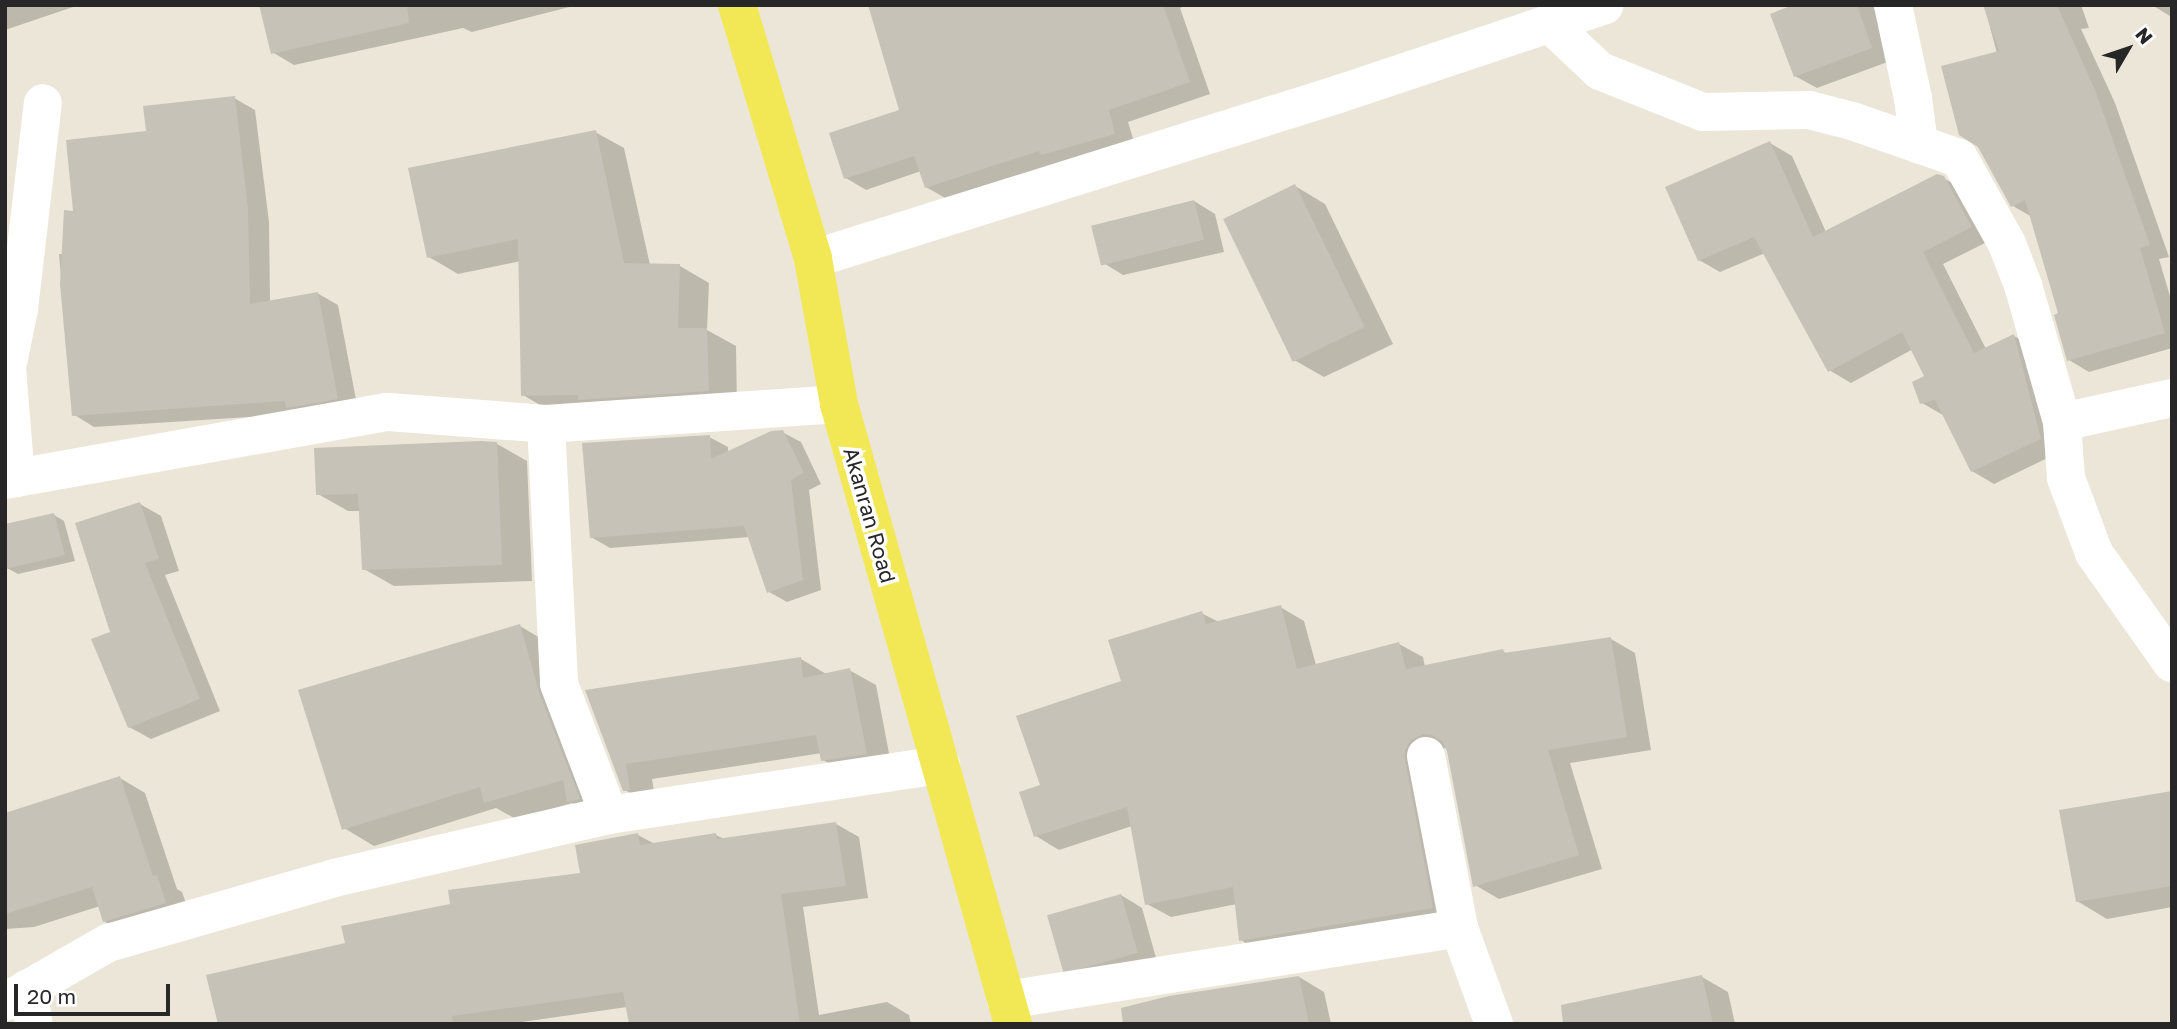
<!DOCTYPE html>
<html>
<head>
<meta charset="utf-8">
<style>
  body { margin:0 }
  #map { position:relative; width:2177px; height:1029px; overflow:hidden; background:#ebe6d8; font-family:"Golos Text",sans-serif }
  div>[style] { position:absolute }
  .shadow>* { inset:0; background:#0003 }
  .building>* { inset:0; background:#c6c2b8; transform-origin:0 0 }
  .minor>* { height:38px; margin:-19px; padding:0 19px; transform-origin:19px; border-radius:19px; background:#fff }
  .major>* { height:38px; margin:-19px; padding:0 19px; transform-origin:19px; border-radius:19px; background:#f2e855 }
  span { translate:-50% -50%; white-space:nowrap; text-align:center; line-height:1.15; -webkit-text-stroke:7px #fff; paint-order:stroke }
  .street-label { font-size:21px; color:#272727 }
  .frame { position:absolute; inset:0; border:7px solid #272727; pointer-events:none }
  .north { position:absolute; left:2093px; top:14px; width:70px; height:70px; -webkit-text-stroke:5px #fff; paint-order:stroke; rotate:51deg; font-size:19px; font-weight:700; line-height:28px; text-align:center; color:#272727 }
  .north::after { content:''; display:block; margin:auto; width:24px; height:32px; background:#272727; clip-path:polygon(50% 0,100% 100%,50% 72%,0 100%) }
  .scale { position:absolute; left:14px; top:984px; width:156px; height:32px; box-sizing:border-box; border:4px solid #272727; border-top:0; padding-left:9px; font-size:21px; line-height:24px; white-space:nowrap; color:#272727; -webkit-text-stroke:5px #fff; paint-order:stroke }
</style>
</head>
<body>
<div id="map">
  <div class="shadow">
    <i style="clip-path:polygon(5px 5px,79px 5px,5px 30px)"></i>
    <i style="clip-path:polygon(261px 5px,577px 5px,472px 32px,463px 28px,294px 65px,272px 52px)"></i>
    <i style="clip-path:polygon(870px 5px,1186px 5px,1180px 8px,1210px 94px,1128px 122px,1135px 145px,947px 199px,926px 187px,921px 171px,866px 190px,846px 178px,901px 112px)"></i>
    <i style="clip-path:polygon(1798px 5px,1873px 5px,1893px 60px,1817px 88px,1795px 76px)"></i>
    <i style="clip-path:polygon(1984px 5px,2081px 5px,2089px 28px,2081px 29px,2115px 103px,2169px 257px,2159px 259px,2172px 303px,2172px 348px,2089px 372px,2069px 360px,2060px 314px,2032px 217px,2013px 206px,1997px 53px)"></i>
    <i style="clip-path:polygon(2172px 5px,2170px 16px,2152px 5px)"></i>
    <i style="clip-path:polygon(234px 98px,255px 110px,269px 222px,270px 302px,317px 293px,338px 305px,358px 410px,94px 427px,73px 414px,59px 254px,63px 254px,75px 213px,148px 132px)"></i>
    <i style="clip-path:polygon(595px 132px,624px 148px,650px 265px,680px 266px,709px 283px,707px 330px,736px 346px,737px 407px,552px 412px,523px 395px,521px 261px,458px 274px,429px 257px)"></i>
    <i style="clip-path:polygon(1770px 143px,1792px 156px,1826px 232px,1943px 178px,1965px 190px,1993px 239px,1943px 264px,1986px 349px,2014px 336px,2035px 348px,2062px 451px,1994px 484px,1972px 471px,1943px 415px,1922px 403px,1926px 377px,1913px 349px,1851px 383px,1829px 370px,1765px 253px,1720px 272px,1699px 260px)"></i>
    <i style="clip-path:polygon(1295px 186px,1325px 204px,1393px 344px,1324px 377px,1294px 360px)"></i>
    <i style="clip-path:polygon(1194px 201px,1215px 214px,1224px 252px,1123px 275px,1102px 262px)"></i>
    <i style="clip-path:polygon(782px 432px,801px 442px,821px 484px,809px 490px,821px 590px,787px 602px,769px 592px,750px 537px,610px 548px,591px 537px,709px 437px,728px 447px,728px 453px)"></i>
    <i style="clip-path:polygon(497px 444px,527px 461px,532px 581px,394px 586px,364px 569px,361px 511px,348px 511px,318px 494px)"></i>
    <i style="clip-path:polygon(140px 504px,161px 516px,179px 571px,165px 575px,220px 711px,151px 739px,129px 727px,112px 633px)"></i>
    <i style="clip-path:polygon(54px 515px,64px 521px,75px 561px,18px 574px,7px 568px)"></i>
    <i style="clip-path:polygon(1280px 607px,1304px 621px,1316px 665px,1399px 644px,1423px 657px,1425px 667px,1503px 651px,1508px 655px,1611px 639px,1635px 653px,1651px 750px,1570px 763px,1602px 869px,1499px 899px,1475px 885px,1447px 747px,1436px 752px,1456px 921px,1264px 954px,1241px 940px,1237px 904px,1171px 917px,1147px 904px,1132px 826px,1059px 850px,1036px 836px,1042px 786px,1123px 682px,1201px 613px,1219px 622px)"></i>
    <i style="clip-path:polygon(520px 626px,550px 644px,598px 818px,572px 803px,516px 819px,496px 808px,374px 846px,344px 828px)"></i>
    <i style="clip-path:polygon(801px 659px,828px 675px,849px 670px,876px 685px,892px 769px,849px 775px,823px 760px,822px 753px,652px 779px,656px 804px,651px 805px,625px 790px,587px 692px)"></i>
    <i style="clip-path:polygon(120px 778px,145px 793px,177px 889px,182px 892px,191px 918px,129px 935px,104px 921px,100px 906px,34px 927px,5px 929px,5px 814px)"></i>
    <i style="clip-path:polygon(2172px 793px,2172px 907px,2107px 919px,2077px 901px)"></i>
    <i style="clip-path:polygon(836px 824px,859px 837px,868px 898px,803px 907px,819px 1015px,887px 1002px,909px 1015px,911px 1024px,630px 1024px,627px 1007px,508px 1024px,357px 1024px,347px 944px,452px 905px,582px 874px,638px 835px,655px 844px,716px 835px,724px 839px)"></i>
    <i style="clip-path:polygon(1121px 895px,1142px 908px,1158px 965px,1086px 980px,1065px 968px)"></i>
    <i style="clip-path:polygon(1299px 977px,1324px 992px,1331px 1024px,1135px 1024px)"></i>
    <i style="clip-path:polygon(1702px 977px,1728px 992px,1735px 1024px,1620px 1024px)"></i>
  </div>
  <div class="building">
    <i style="clip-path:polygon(259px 5px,407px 5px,409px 23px,271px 54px)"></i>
    <i style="clip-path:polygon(868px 5px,1163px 5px,1190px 82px,1109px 110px,1115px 134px,1041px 155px,1039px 151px,925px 188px,914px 156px,844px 179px,829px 133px,899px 110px)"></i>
    <i style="clip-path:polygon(1793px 5px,1857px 5px,1872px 48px,1794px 77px,1770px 14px)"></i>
    <i style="clip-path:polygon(1983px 5px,2057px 5px,2095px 90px,2150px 245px,2140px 248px,2165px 333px,2067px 361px,2054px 315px,2058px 313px,2025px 200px,2011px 207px,1978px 147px,1959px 135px,1941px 66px,1999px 51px)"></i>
    <i style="clip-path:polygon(235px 96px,248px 209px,250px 304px,318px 292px,338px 399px,286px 408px,285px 401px,72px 416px,60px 284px,64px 210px,73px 211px,66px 140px,146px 131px,143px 106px)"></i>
    <i style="clip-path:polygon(596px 130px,624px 263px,680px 264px,678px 328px,707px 328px,709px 391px,578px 400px,578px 395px,521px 396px,518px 239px,427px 258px,408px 168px)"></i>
    <i style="clip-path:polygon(1770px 141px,1813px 237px,1937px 174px,1944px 176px,1972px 227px,1923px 252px,1974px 353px,2014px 334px,2041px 439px,1971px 472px,1935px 400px,1920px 404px,1912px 382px,1924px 376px,1902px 332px,1828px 372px,1754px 237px,1698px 261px,1665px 187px)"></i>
    <i style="left:1295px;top:184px;width:159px;height:80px;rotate:64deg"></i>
    <i style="left:1194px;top:200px;width:41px;height:106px;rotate:76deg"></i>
    <i style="clip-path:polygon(783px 430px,804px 473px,791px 480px,803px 580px,767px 593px,744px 526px,590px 538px,582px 443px,710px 435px,711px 459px,771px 431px)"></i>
    <i style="clip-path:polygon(480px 441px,497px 442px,502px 565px,362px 570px,358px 494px,316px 495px,314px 448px)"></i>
    <i style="clip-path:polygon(140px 502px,159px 559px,145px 563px,200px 699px,128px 728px,91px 639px,110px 632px,75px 523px)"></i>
    <i style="clip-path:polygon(54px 513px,65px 555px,5px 569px,5px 524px)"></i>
    <i style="clip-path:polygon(1281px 605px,1297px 669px,1399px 642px,1406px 669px,1503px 649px,1504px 653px,1611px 637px,1627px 737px,1548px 750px,1579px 855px,1473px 887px,1447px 751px,1442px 741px,1432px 735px,1423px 734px,1411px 740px,1405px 750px,1405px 760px,1433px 908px,1239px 941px,1233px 887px,1145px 905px,1127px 807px,1034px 837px,1019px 792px,1040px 785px,1016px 716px,1121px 681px,1108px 640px,1202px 611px,1206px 624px)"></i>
    <i style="clip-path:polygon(520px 624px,539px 692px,580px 799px,567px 802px,563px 780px,484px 803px,480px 787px,342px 830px,298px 690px)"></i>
    <i style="clip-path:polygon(801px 657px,803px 678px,850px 668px,867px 754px,821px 761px,816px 735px,626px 764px,630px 790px,623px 791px,585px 690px)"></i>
    <i style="clip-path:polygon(120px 776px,153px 876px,157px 875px,166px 903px,103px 922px,92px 887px,5px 914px,5px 813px)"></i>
    <i style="clip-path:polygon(2172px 791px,2172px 886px,2076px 902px,2059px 810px)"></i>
    <i style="clip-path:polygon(836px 822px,846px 886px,781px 894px,800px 1024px,629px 1024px,623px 992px,452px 1016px,453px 1024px,218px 1024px,206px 975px,345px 943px,341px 926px,450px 904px,448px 890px,580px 873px,575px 845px,638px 833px,640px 845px,716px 833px,717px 839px)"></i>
    <i style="left:1121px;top:894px;width:61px;height:77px;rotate:74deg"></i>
    <i style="clip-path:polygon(1702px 975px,1713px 1024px,1563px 1024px,1561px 1005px)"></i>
    <i style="clip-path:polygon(1299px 976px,1309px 1024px,1123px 1024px,1121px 1008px,1169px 996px)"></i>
  </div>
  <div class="minor">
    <i style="left:1893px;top:5px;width:95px;rotate:77.9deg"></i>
    <i style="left:1913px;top:98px;width:47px;rotate:82.7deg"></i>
    <i style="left:1549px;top:23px;width:70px;rotate:43.3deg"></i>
    <i style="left:1600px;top:71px;width:111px;rotate:21.7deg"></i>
    <i style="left:1703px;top:112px;width:106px;rotate:-1.1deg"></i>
    <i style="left:1809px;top:110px;width:44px;rotate:14.3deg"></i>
    <i style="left:1852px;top:121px;width:113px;rotate:19.1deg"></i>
    <i style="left:1959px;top:158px;width:98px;rotate:60.8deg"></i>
    <i style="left:2007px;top:244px;width:44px;rotate:68.7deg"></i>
    <i style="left:2023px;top:285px;width:142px;rotate:74.1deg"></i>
    <i style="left:2062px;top:422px;width:56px;rotate:85.9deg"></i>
    <i style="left:2066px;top:478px;width:80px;rotate:69.5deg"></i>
    <i style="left:2094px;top:553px;width:135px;rotate:54.7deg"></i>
    <i style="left:813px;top:259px;width:551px;rotate:-17.42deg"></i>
    <i style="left:1339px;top:94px;width:280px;rotate:-18.5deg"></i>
    <i style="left:2062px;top:422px;width:113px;rotate:-12.3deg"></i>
    <i style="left:546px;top:424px;width:260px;rotate:87.1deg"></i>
    <i style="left:559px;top:684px;width:140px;rotate:69.1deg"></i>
    <i style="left:16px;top:478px;width:110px;rotate:-94.7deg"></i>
    <i style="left:7px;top:368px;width:60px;rotate:-78.5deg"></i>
    <i style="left:19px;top:309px;width:207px;rotate:-83.4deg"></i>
    <i style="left:5px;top:480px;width:389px;rotate:-10.1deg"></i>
    <i style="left:388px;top:412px;width:158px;rotate:4.3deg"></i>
    <i style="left:546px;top:424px;width:294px;rotate:-3.9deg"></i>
    <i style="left:1426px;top:756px;width:175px;rotate:79.1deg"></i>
    <i style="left:1459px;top:928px;width:102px;rotate:70deg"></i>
    <i style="left:28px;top:988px;width:36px;rotate:81deg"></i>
    <i style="left:1006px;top:1000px;width:459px;rotate:-9deg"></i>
    <i style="left:5px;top:1002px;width:119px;rotate:-29.8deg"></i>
    <i style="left:108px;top:943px;width:235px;rotate:-16deg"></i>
    <i style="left:334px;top:878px;width:282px;rotate:-12.9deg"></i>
    <i style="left:609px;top:815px;width:336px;rotate:-8.6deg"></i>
  </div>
  <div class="major">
    <i style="left:737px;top:5px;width:265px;rotate:73.3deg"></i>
    <i style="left:813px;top:259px;width:147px;rotate:79.8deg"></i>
    <i style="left:839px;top:404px;width:644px;rotate:74.32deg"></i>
  </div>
  <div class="street-label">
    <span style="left:870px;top:515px;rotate:74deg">Akanran Road</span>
  </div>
  <div class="frame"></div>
  <div class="north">N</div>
  <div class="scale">20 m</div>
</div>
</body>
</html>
